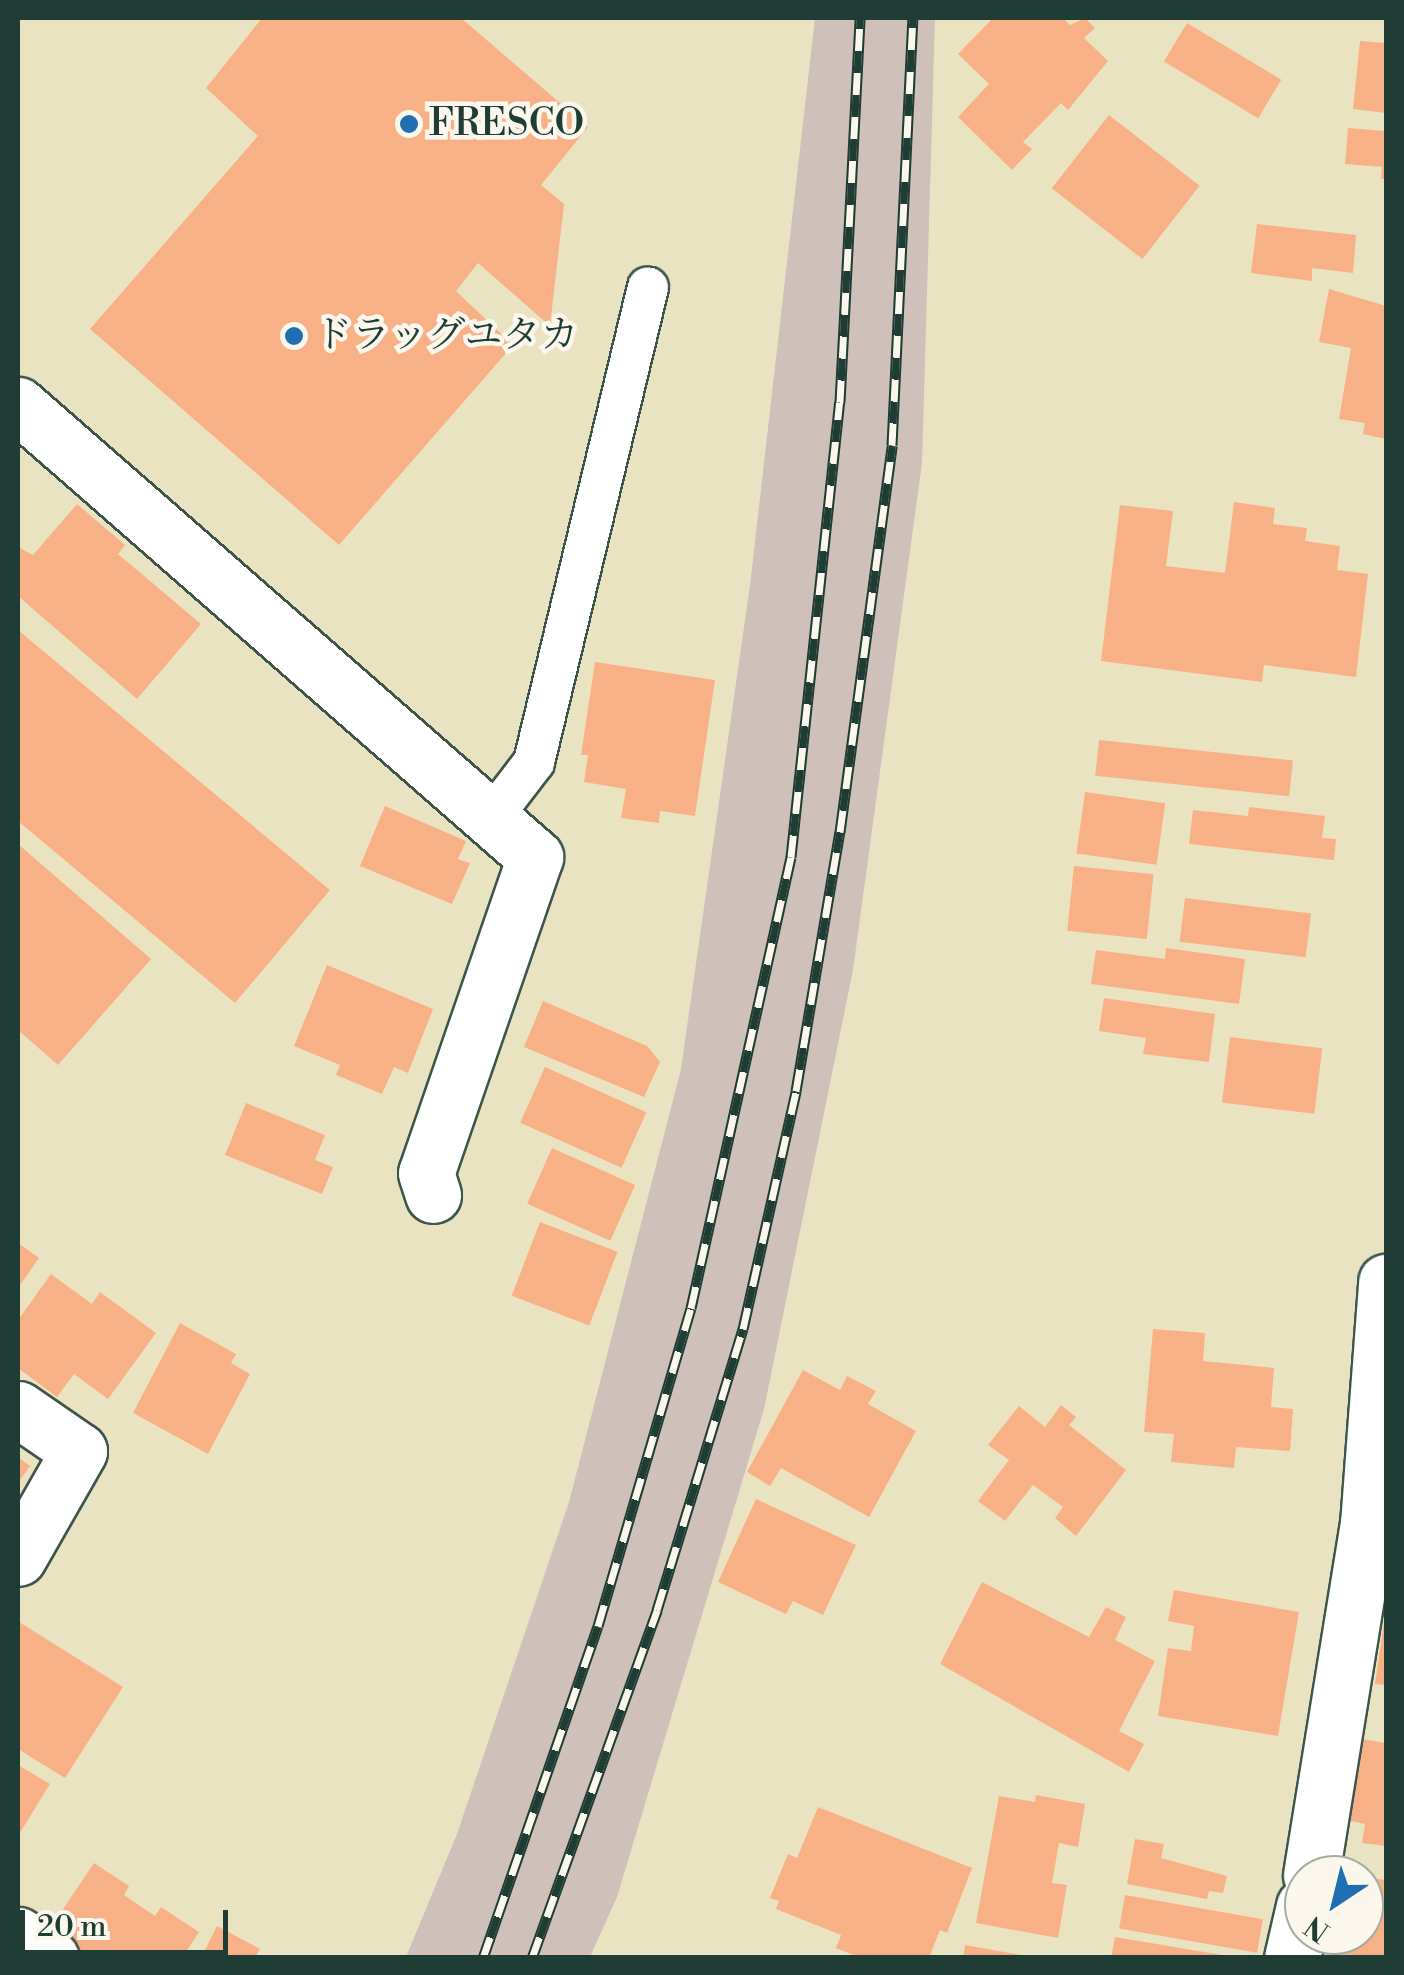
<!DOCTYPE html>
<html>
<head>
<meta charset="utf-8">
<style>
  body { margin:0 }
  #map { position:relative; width:1404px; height:1975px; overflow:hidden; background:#eae3c2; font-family:"Libre Bodoni","Noto Serif JP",serif }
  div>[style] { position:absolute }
  .industrial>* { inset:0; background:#cfc0ba }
  .building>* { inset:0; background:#f8b187; transform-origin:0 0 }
  .roads { filter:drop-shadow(2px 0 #3d5649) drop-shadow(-2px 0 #3d5649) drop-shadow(0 2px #3d5649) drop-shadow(0 -2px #3d5649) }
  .lane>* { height:40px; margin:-20px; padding:0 20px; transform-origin:20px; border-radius:20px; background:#fff }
  .street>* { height:55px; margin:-27.5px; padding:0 27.5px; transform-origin:27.5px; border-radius:27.5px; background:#fff }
  .rail>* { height:11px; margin-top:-5.5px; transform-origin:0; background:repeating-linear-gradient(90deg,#fbf7ec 0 22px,#1f3d34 0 44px); box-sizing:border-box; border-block:2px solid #1f3d34 }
  .dots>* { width:28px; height:28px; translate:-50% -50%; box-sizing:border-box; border:5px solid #fbf7ec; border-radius:50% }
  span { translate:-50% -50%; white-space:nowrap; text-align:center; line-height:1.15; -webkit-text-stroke:9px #fbf7ec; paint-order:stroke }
  .poi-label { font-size:38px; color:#1f3d34 }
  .left { translate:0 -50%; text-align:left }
  .frame { position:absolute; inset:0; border:20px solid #1f3d34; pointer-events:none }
  .north { position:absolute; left:1284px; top:1855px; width:100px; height:100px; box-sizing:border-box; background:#fbf7ec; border:2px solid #a3ada2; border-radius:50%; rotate:215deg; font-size:28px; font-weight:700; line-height:40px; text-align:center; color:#1f3d34 }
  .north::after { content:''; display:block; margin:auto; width:35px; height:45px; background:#1f6fb2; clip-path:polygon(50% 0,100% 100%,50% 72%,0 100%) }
  .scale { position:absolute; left:20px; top:1910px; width:208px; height:45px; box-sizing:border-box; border:5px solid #1f3d34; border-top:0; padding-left:12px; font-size:30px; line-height:35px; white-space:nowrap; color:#1f3d34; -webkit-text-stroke:8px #fbf7ec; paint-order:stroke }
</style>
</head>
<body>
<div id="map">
  <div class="industrial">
    <i style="clip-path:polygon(815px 18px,935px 18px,922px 463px,853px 970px,764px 1409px,617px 1897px,590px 1957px,406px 1957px,457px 1834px,569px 1502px,681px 1069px,750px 585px)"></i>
  </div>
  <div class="building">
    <i style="clip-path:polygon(262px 18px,461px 18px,588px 127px,541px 185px,564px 204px,550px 326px,478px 263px,456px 291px,513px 345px,339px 545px,90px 329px,258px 136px,206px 88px)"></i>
    <i style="clip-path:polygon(993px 18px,1063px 18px,1070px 25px,1085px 18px,1095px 28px,1084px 38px,1108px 61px,1068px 110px,1061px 103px,1023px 142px,1032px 149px,1012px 170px,958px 117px,989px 84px,958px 54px)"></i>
    <i style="left:1187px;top:23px;width:110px;height:45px;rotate:31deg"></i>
    <i style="clip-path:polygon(1360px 41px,1386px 43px,1386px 113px,1353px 109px)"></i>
    <i style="left:1109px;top:115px;width:115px;height:93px;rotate:38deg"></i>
    <i style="clip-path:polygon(1348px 128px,1386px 131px,1386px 179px,1381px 179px,1382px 167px,1345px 164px)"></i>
    <i style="clip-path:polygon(1257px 224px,1356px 235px,1353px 273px,1312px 268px,1312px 281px,1251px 273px)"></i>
    <i style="clip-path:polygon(1329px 289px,1386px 306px,1386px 439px,1363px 434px,1365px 423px,1339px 419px,1351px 348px,1319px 342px)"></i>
    <i style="clip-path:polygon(1234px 502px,1275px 508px,1273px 524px,1307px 528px,1305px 541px,1340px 546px,1337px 570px,1368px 574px,1356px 677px,1264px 665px,1262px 682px,1101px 661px,1120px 505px,1173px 511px,1166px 566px,1225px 573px)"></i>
    <i style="clip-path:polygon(77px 504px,125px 545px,118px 554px,201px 624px,137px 699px,18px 596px,18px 547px,33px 555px)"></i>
    <i style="clip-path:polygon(18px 630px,330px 890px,235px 1003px,18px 821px)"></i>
    <i style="clip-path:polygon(595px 662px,715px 680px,695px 816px,660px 811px,659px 823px,621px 818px,626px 789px,584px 782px,588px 755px,581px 755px)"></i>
    <i style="left:1099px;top:740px;width:195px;height:36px;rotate:6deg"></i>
    <i style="left:1085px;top:792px;width:81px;height:62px;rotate:8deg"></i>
    <i style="clip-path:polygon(385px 806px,466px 841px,458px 859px,470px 863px,452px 904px,360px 866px)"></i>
    <i style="clip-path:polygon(1249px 807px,1325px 816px,1322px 838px,1336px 839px,1334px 860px,1189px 844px,1193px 810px,1248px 816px)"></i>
    <i style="clip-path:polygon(18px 844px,151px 959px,58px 1065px,18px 1030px)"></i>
    <i style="left:1074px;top:866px;width:80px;height:65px;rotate:6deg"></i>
    <i style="left:1185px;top:898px;width:127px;height:44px;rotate:7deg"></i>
    <i style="clip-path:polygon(1166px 948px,1245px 959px,1239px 1004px,1091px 984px,1096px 950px,1165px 959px)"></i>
    <i style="clip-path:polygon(327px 965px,433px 1009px,408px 1073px,394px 1067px,382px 1094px,336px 1075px,340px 1065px,294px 1046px)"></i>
    <i style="clip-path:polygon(1104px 998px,1215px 1014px,1209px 1062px,1143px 1054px,1146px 1038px,1099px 1031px)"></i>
    <i style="clip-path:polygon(543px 1001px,647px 1046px,660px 1062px,644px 1097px,524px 1047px)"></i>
    <i style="left:1230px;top:1037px;width:93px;height:66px;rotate:7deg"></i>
    <i style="left:545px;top:1067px;width:111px;height:61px;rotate:24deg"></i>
    <i style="clip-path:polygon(246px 1103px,325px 1135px,315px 1160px,333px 1167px,322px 1194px,225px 1155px)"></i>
    <i style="left:552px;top:1148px;width:91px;height:61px;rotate:24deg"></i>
    <i style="left:540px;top:1222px;width:83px;height:79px;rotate:21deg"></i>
    <i style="clip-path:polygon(18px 1243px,39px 1258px,18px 1288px)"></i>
    <i style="clip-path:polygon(51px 1274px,92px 1304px,100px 1292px,156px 1333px,108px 1399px,74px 1374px,57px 1397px,18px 1368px,18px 1320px)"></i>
    <i style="clip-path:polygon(180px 1323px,236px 1354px,231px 1363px,250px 1374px,208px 1454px,133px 1413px)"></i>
    <i style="clip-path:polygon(1153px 1329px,1205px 1333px,1203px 1361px,1274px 1368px,1271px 1407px,1293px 1409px,1290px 1451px,1236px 1447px,1234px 1468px,1171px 1462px,1174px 1434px,1144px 1432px)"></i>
    <i style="clip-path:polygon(803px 1370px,840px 1390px,847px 1376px,876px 1391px,868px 1404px,916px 1431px,869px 1517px,781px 1468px,770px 1486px,747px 1472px)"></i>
    <i style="clip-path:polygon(1061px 1405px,1076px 1417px,1069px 1425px,1126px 1470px,1076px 1536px,1055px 1518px,1063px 1507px,1033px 1485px,1005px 1521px,978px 1501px,1009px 1460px,988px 1445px,1019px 1406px,1045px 1427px)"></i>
    <i style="clip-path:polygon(18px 1457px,30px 1466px,18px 1483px)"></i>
    <i style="clip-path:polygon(756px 1499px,856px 1545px,823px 1615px,793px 1601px,786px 1614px,718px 1582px)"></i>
    <i style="clip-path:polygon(982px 1582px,1089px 1637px,1106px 1607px,1126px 1617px,1115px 1640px,1155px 1661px,1119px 1731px,1144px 1744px,1129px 1772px,940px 1664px)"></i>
    <i style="clip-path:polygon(1174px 1590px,1299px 1612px,1278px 1736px,1158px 1716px,1168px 1648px,1191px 1651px,1194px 1626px,1168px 1621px)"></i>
    <i style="clip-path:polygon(19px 1622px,123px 1687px,65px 1778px,18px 1749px)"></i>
    <i style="clip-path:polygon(1384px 1622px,1386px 1622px,1386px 1685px,1375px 1684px)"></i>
    <i style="clip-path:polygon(1361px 1739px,1386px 1743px,1386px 1846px,1362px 1843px,1365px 1824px,1350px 1821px)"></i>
    <i style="clip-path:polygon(18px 1765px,50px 1784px,18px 1836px)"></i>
    <i style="clip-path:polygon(1036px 1795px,1085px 1804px,1078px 1847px,1059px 1843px,1052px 1883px,1067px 1885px,1058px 1938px,976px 1923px,999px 1796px,1035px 1802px)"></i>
    <i style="clip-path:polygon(818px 1807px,972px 1868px,947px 1933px,940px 1930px,929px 1958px,861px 1958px,836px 1948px,841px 1935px,776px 1909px,779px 1901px,770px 1898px,788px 1854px,797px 1858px)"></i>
    <i style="clip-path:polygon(1135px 1839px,1164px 1844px,1161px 1858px,1227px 1876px,1223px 1893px,1209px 1891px,1207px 1899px,1127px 1884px)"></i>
    <i style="clip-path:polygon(94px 1863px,129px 1886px,124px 1895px,155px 1916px,161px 1907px,199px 1932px,182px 1958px,90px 1958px,49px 1930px)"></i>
    <i style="clip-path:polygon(1364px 1877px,1386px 1880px,1386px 1958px,1335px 1958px,1337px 1935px,1364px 1935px)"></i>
    <i style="left:1125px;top:1895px;width:140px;height:34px;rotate:10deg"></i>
    <i style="clip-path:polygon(217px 1926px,260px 1949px,255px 1958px,201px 1958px)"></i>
    <i style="clip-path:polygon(1115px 1937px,1222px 1955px,1221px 1958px,1111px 1958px)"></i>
    <i style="clip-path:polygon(965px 1945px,1027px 1956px,1027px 1958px,963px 1958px)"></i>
  </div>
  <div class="roads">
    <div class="lane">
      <i style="left:492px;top:817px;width:69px;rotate:-52.6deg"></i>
      <i style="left:534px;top:762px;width:488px;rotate:-76.5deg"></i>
    </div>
    <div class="street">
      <i style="left:18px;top:405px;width:687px;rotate:41.16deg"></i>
      <i style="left:535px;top:857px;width:334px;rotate:109deg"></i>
      <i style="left:426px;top:1173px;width:23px;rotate:72deg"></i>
      <i style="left:18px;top:1409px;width:74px;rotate:34.5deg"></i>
      <i style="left:79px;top:1451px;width:123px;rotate:119.7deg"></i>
      <i style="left:1311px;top:1875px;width:356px;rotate:-80.8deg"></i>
      <i style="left:1368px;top:1524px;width:243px;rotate:-85.7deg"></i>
      <i style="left:18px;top:1935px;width:40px;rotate:34.9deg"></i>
      <i style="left:1292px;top:1958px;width:53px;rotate:-77deg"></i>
    </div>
  </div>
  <div class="rail">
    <i style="left:483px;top:1958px;width:351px;rotate:-70.9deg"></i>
    <i style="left:598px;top:1626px;width:331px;rotate:-73.7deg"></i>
    <i style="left:691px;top:1308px;width:462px;rotate:-77.5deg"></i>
    <i style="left:791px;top:857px;width:458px;rotate:-83.9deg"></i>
    <i style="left:840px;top:402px;width:385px;rotate:-87deg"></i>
    <i style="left:532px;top:1958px;width:370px;rotate:-70.2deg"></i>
    <i style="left:657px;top:1610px;width:294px;rotate:-73deg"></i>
    <i style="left:743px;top:1329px;width:244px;rotate:-77.4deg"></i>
    <i style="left:796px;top:1091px;width:263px;rotate:-80.4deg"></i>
    <i style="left:840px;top:832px;width:390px;rotate:-82.3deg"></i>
    <i style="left:892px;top:445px;width:428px;rotate:-87.2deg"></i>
  </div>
  <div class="dots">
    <i style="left:409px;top:124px;background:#1f6fb2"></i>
    <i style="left:294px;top:336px;background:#1f6fb2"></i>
  </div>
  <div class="poi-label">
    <span class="left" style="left:429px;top:124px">FRESCO</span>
    <span class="left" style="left:314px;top:336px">ドラッグユタカ</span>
  </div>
  <div class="frame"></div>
  <div class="north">N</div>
  <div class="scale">20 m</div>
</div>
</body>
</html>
